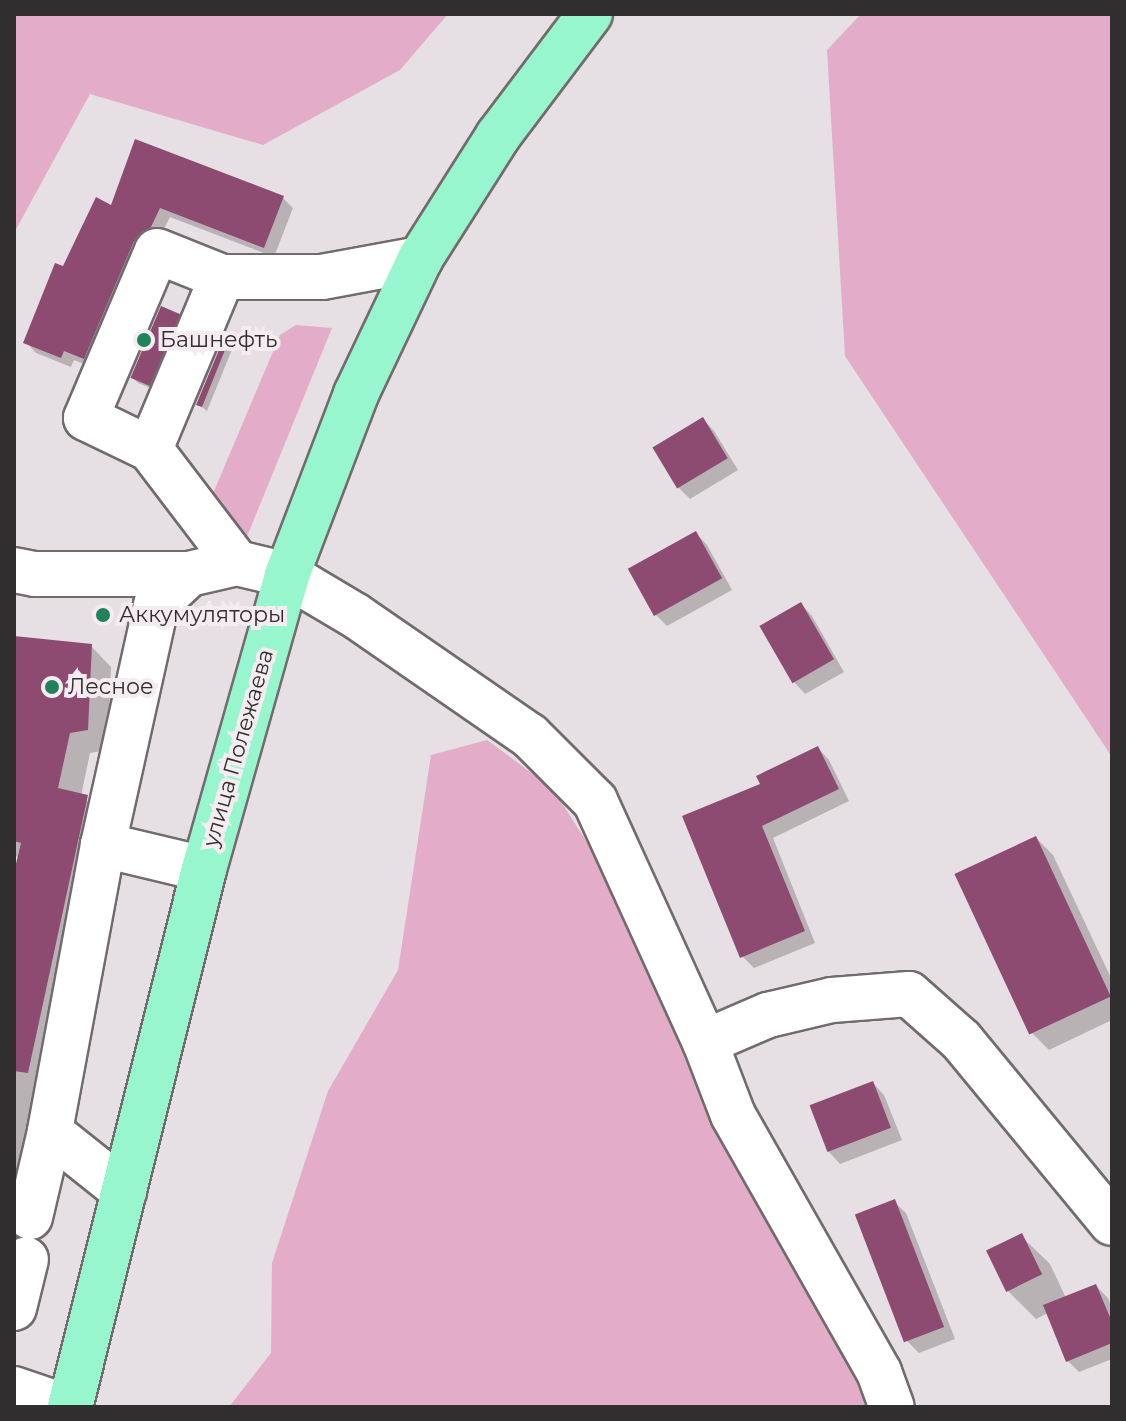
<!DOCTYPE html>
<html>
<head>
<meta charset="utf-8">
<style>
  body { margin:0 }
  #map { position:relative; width:1126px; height:1421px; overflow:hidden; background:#e6dfe3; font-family:Montserrat,sans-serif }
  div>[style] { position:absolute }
  .green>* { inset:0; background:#e3adca }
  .shadow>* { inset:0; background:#0003 }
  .building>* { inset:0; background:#8d4b71; transform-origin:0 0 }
  .roads { filter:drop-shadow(2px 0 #726b6e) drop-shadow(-2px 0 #726b6e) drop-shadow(0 2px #726b6e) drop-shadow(0 -2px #726b6e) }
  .minor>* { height:44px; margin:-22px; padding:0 22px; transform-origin:22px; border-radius:22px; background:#fff }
  .major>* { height:44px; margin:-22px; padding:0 22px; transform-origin:22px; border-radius:22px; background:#98f6ce }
  .dots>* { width:22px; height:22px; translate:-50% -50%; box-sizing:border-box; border:4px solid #f4ecf0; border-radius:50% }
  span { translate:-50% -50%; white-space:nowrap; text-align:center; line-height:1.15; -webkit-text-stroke:8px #f4ecf0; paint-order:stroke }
  .poi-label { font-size:22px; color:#312e2f }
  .left { translate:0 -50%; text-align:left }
  .street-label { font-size:22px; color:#312e2f }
  .frame { position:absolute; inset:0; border:16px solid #312e2f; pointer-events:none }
</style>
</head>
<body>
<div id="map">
  <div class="green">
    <i style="clip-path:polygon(14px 14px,448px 14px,400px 70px,263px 145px,90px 94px,14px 233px)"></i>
    <i style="clip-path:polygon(861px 14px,1112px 14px,1112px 757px,845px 356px,827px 50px)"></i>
    <i style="clip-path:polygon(296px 325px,332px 328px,246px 539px,209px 503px,280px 335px)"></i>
    <i style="clip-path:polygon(487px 740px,553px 789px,609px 877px,874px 1407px,229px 1407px,271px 1353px,272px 1263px,328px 1091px,398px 970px,431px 755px)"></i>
  </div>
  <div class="shadow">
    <i style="clip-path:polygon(283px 198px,293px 208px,274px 257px,170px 217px,94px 368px,74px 360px,71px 367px,36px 353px,26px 342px,64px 269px,113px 207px)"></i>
    <i style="clip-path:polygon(178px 315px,184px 321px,155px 390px,138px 383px,133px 378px)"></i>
    <i style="clip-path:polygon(230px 336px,235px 342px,207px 411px,198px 404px)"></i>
    <i style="clip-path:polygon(703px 419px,714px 431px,738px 470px,690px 499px,678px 487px)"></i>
    <i style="clip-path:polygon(696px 533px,707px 545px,732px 590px,667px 626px,656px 615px)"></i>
    <i style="clip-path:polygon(801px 604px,812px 616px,844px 672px,805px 694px,794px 682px,762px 626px)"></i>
    <i style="clip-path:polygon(14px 638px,91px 646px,111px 667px,108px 750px,90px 753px,81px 796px,108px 818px,14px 1238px,14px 882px,20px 857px,14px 856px)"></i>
    <i style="clip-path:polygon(818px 748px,829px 760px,849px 801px,773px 838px,815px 943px,754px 968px,742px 956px,762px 785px)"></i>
    <i style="clip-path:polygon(1036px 838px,1053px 855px,1112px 980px,1112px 1020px,1049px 1050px,1032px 1033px,958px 876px)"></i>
    <i style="clip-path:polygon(873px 1083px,884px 1095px,902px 1140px,840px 1164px,829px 1152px)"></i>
    <i style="clip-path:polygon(894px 1202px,906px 1213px,955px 1339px,919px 1353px,907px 1341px)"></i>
    <i style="clip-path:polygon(1021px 1236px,1050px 1264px,1066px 1298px,1096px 1286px,1108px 1298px,1112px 1309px,1112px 1359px,1079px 1372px,1068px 1361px,1048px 1313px,1036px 1319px,1008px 1291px)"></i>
  </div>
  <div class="building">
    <i style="clip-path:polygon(135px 139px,284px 196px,264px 248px,160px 208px,151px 227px,134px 241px,84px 359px,64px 351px,61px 358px,23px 343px,55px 263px,63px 266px,96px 197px,111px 205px)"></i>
    <i style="left:161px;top:306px;width:21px;height:78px;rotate:23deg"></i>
    <i style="clip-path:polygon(226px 333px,231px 335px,202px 407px,196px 405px)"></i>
    <i style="left:703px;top:417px;width:48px;height:59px;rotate:59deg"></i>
    <i style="left:696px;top:531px;width:54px;height:78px;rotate:61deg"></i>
    <i style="left:801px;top:602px;width:66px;height:48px;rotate:60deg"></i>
    <i style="clip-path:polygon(14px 636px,92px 644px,88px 730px,70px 733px,58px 788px,88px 795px,28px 1073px,14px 1071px,14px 872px,21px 843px,14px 841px)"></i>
    <i style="clip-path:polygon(818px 746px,839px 789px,762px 826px,805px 931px,740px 958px,682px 816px,760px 784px,756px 776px)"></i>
    <i style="left:1036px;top:836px;width:177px;height:90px;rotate:65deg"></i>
    <i style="left:873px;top:1081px;width:50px;height:68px;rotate:69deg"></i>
    <i style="left:895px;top:1199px;width:137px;height:43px;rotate:69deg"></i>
    <i style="left:1022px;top:1233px;width:46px;height:40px;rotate:64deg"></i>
    <i style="clip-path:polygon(1096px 1284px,1112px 1322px,1112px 1343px,1066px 1362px,1043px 1305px)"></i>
  </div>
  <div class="roads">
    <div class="minor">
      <i style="left:150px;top:449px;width:71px;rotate:-154.2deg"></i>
      <i style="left:86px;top:418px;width:181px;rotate:-67deg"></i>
      <i style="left:157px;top:251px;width:70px;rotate:21.8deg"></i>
      <i style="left:237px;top:563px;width:143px;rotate:-127.3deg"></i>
      <i style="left:150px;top:449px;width:186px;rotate:-67.3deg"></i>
      <i style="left:222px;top:277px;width:100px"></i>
      <i style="left:322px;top:277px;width:100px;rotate:-10.4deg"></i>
      <i style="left:14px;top:570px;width:21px;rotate:11deg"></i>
      <i style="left:35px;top:574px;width:154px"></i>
      <i style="left:103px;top:845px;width:292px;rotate:100.5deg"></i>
      <i style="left:50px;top:1132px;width:95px;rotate:38.6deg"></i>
      <i style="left:204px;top:869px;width:104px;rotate:-166.6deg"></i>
      <i style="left:103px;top:845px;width:246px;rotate:-77.5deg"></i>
      <i style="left:156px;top:605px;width:45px;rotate:-43.2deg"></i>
      <i style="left:189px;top:574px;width:49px;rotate:-12.9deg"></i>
      <i style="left:237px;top:563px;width:51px;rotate:13.5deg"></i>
      <i style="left:287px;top:575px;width:80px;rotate:30.7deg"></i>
      <i style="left:356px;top:616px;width:211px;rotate:34.6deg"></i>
      <i style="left:530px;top:736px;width:92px;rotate:45deg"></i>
      <i style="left:595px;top:801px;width:265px;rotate:65.5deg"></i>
      <i style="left:705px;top:1042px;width:78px;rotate:69deg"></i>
      <i style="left:733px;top:1115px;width:296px;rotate:60.4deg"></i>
      <i style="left:879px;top:1372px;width:37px;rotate:70deg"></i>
      <i style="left:705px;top:1042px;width:69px;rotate:-23.2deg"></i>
      <i style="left:768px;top:1015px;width:66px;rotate:-13.2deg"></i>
      <i style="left:832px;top:1000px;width:77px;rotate:-4.5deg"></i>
      <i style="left:909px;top:994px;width:69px;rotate:41.5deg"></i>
      <i style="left:961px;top:1040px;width:237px;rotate:50.5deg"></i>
      <i style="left:30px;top:1217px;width:87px;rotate:-76.8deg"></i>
      <i style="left:14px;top:1308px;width:50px;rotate:-76.2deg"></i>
      <i style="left:14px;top:1389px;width:56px;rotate:18.8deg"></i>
    </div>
    <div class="major">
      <i style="left:70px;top:1407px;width:554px;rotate:-76.01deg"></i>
      <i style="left:204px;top:869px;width:305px;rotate:-74.2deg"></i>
      <i style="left:287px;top:575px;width:194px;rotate:-69.1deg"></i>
      <i style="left:356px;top:394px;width:149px;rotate:-64.6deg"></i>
      <i style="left:420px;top:259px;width:146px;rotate:-57.6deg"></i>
      <i style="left:498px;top:136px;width:153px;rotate:-53deg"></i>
    </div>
  </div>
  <div class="dots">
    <i style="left:144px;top:340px;background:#20825a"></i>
    <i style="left:103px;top:615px;background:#20825a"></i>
    <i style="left:52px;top:687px;background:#20825a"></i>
  </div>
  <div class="poi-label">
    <span class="left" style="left:160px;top:340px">Башнефть</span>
    <span class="left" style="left:119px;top:615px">Аккумуляторы</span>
    <span class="left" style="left:68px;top:687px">Лесное</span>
  </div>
  <div class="street-label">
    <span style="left:238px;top:748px;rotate:-74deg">улица Полежаева</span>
  </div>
  <div class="frame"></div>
</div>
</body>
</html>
